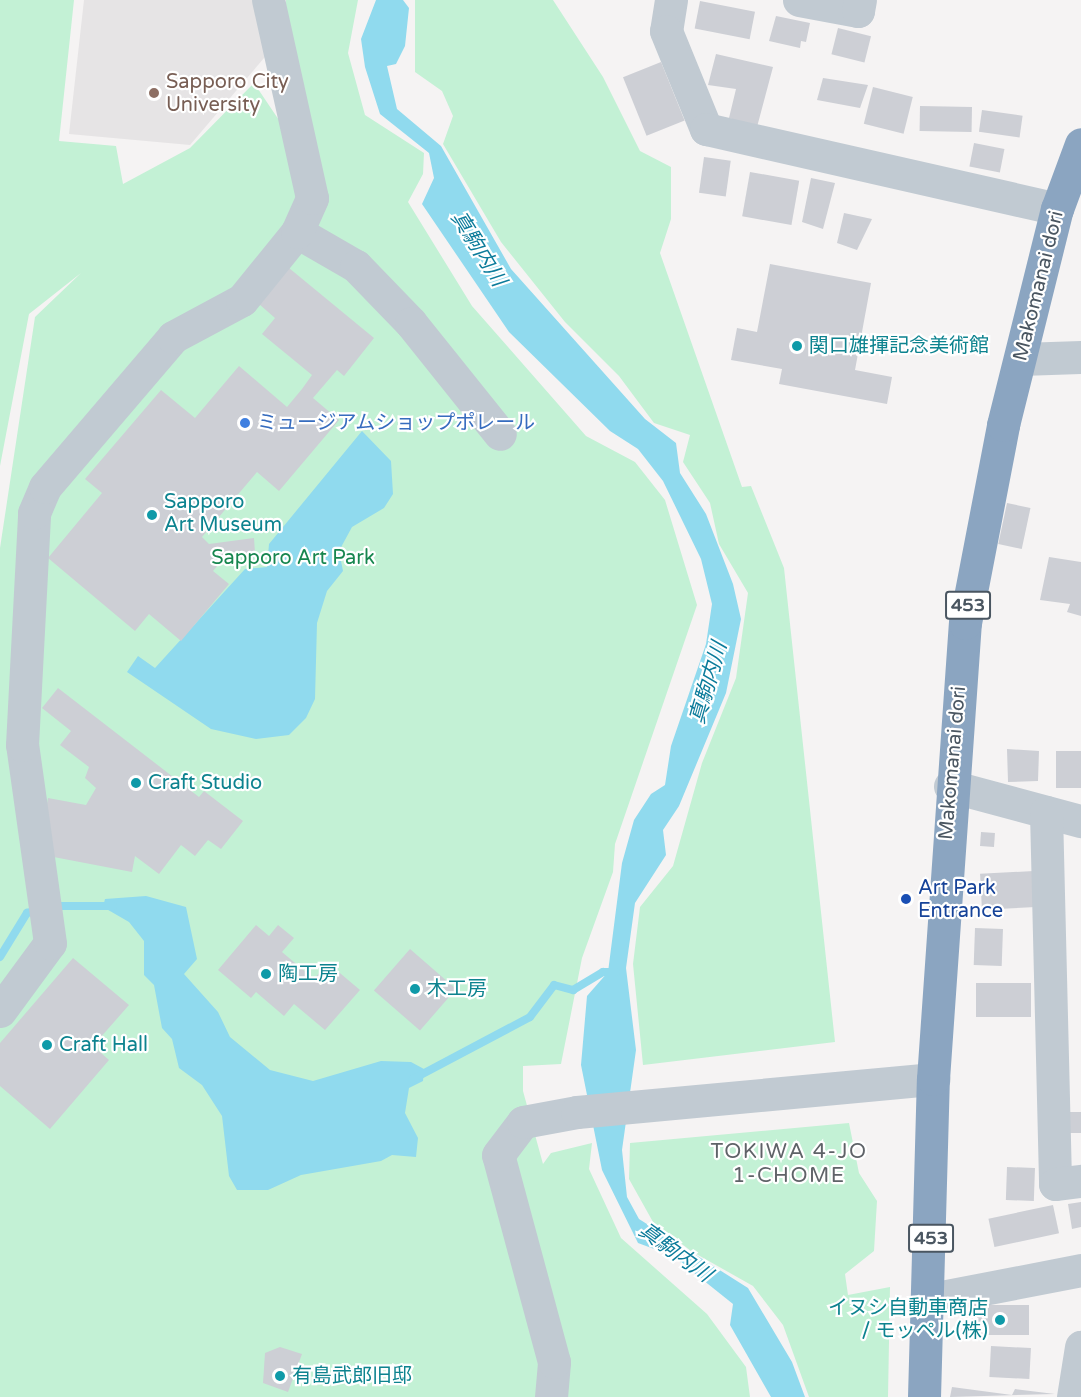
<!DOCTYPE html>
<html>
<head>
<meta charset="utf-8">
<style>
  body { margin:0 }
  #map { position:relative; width:1081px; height:1397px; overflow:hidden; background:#f5f3f3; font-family:"Varela Round","Noto Sans JP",sans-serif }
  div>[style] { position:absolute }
  .education>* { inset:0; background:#e6e4e5 }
  .green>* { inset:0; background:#c3f1d5 }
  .water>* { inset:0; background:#90daee }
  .stream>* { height:8px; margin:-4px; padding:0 4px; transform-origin:4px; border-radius:4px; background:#90daee }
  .building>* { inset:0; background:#cdcfd5; transform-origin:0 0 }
  .minor>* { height:33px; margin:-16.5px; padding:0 16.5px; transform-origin:16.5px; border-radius:16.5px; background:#c1cad2 }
  .highway>* { height:33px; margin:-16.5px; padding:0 16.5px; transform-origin:16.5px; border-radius:16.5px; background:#8ba5c1 }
  .dots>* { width:16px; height:16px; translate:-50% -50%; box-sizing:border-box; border:3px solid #fff; border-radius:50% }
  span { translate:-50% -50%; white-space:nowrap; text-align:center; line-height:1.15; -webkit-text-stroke:4.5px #fff; paint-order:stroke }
  .shield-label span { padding:2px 4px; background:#fff; border:2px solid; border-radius:4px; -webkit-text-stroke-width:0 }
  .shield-label { font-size:18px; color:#4a5661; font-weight:700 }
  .education-label { font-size:20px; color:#785e54 }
  .left { translate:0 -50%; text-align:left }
  .street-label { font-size:20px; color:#4a5661 }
  .culture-label { font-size:20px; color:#0d838f }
  .right { translate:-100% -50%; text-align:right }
  .shop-label { font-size:20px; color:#366cbe }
  .park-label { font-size:20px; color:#17864f }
  .transit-label { font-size:20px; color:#164399 }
  .water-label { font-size:21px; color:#0c7c9b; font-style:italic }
  .neighbourhood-label { font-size:21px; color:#5f6368; letter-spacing:1.5px }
</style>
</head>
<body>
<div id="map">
  <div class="education">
    <i style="clip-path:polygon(84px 0,275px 0,270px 51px,190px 145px,69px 134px)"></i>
  </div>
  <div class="green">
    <i style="clip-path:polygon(0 0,74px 0,59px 141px,116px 146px,123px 184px,190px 148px,254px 83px,287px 132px,286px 0,358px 0,348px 53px,365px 115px,424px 153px,423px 174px,408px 202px,472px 306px,586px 436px,635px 462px,665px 500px,697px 605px,615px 844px,613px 872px,582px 958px,561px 1064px,523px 1066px,523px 1091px,543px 1164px,551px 1153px,592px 1143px,589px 1169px,621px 1238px,707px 1314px,746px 1367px,750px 1397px,0 1397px,0 548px,35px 317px,81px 273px,29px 314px,0 466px)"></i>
    <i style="clip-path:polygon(415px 0,553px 0,603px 77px,640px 151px,671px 167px,671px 219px,660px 253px,742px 487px,751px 486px,784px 568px,835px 1042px,643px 1065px,633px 964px,640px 907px,673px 866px,702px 763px,736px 678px,748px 593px,719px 544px,710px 503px,683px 462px,690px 435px,654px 423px,619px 376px,565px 322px,501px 242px,443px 144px,453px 116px,442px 91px,415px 72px)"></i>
    <i style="clip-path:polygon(849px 1123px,859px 1173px,877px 1201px,874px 1251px,845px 1274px,848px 1295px,890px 1287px,888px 1397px,809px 1397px,783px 1325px,753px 1286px,691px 1251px,653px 1222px,629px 1179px,630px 1143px)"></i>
  </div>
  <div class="water">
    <i style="clip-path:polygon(376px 0,403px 0,409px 8px,405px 46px,396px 64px,387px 66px,397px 109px,441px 146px,511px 269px,645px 419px,676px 443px,680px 473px,706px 514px,733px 584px,741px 619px,726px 693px,679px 806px,663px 830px,666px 855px,635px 903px,626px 968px,636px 1050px,622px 1150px,627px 1197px,639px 1219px,748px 1288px,792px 1362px,805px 1397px,771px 1397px,730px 1325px,733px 1304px,673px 1256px,638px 1243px,602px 1170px,581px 1065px,587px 996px,608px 972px,622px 863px,634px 820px,651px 794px,665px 785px,671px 746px,706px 644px,712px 604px,701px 559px,663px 481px,638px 449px,610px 431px,509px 332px,422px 204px,434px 178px,429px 153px,380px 114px,365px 67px,361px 39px)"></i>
    <i style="clip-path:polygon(362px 431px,391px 461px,393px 494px,384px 508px,352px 527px,339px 551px,343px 571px,327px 591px,317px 623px,315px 699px,306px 718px,289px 735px,256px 739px,211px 729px,127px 672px,138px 656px,155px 668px,245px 569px,267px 567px,269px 544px)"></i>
    <i style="clip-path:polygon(146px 896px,186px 907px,197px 959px,184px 974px,218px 1012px,230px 1037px,270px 1070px,313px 1081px,381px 1061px,411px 1062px,424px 1069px,423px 1081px,409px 1088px,405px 1113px,418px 1138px,416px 1157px,392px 1155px,381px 1161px,301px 1175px,268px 1190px,237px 1190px,229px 1176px,222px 1116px,202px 1085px,179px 1068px,172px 1039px,162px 1028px,154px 985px,144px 975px,144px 941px,129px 922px,103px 907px,105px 899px)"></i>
  </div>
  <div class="stream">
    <i style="left:51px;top:906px;width:62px"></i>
    <i style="left:0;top:957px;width:52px;rotate:-58.5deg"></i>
    <i style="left:27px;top:913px;width:10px;rotate:-17deg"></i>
    <i style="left:413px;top:1079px;width:132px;rotate:-27.9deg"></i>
    <i style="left:530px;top:1017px;width:40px;rotate:-53deg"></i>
    <i style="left:554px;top:985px;width:20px;rotate:15deg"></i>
    <i style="left:573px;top:990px;width:35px;rotate:-31deg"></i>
    <i style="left:603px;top:972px;width:13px"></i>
  </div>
  <div class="building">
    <i style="left:700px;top:1px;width:56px;height:28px;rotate:11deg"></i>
    <i style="clip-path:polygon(776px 16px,810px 23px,806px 42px,801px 41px,800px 48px,769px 41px)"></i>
    <i style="left:838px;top:28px;width:34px;height:27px;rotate:14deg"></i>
    <i style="clip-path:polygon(716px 54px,773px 67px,757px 127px,729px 118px,736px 89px,708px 85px)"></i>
    <i style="left:661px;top:62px;width:63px;height:41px;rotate:68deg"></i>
    <i style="clip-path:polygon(823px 78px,868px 85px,860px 108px,817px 100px)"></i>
    <i style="left:873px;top:87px;width:41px;height:38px;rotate:14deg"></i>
    <i style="left:920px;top:106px;width:52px;height:25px;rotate:1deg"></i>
    <i style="left:982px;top:110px;width:41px;height:22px;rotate:8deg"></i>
    <i style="left:974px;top:143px;width:31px;height:24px;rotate:11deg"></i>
    <i style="left:704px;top:157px;width:27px;height:36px;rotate:8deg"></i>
    <i style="left:750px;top:172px;width:50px;height:45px;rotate:10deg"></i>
    <i style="clip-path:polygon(811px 178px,835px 183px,823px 229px,802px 222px)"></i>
    <i style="clip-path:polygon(844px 213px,872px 219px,857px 250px,837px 243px)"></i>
    <i style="clip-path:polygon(770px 264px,871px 283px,855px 370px,892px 377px,887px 404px,779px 384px,782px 369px,731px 360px,737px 328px,757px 332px)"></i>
    <i style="clip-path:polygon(289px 268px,374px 338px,344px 376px,337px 370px,313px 398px,339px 420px,279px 491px,257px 472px,202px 537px,209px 544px,254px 538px,255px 553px,225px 557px,213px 571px,229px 584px,181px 641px,149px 614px,135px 631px,48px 558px,102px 493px,85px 479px,161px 390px,195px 418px,239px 366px,287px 407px,302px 389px,312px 375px,262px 334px,275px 318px,259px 304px)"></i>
    <i style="left:1007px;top:503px;width:24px;height:42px;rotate:12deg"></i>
    <i style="clip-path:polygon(1049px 557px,1081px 562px,1081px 616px,1067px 612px,1070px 604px,1040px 600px)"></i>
    <i style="clip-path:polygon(58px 688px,199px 797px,204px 791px,243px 821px,221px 849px,208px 840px,195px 856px,181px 845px,159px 874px,135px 856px,132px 872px,38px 854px,48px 798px,86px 805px,96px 788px,85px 778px,89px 767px,60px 745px,71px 731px,42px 708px)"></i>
    <i style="clip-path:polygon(1007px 749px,1039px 751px,1038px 781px,1008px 782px)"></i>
    <i style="left:1056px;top:751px;width:25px;height:37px"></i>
    <i style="left:981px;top:832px;width:14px;height:14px;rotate:4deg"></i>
    <i style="left:1034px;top:871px;width:36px;height:54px;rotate:87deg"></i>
    <i style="clip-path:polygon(256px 925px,269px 936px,278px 925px,294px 938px,282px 952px,314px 979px,328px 963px,360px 990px,325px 1030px,294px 1004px,284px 1016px,256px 992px,251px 998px,218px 970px)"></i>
    <i style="left:975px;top:928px;width:28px;height:37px;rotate:2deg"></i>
    <i style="left:410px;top:949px;width:61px;height:55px;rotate:41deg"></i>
    <i style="clip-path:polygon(73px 958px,129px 1005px,93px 1046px,109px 1060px,50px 1129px,0 1086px,0 1043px)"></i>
    <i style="left:976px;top:983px;width:55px;height:34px"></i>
    <i style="left:1069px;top:1112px;width:12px;height:21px"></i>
    <i style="left:1007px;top:1167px;width:28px;height:33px;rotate:2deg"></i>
    <i style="clip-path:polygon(1081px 1202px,1081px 1227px,1072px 1229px,1068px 1204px)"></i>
    <i style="left:1053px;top:1205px;width:29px;height:66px;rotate:78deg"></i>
    <i style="left:972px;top:1305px;width:57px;height:30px"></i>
    <i style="left:991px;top:1346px;width:40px;height:31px;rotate:3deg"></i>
    <i style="clip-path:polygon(280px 1347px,302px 1354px,288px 1392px,263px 1383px,265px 1353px)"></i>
    <i style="clip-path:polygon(952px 1387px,1012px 1395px,1015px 1389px,1055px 1394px,950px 1397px)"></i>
  </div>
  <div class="minor">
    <i style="left:671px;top:0;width:31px;rotate:99deg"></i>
    <i style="left:666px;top:31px;width:106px;rotate:67.8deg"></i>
    <i style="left:706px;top:129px;width:360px;rotate:12.8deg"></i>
    <i style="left:799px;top:0;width:60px;rotate:10.6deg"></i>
    <i style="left:858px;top:11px;width:11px;rotate:-80deg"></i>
    <i style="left:297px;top:232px;width:68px;rotate:30deg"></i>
    <i style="left:356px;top:266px;width:79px;rotate:46deg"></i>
    <i style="left:411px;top:323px;width:142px;rotate:51.3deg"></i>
    <i style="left:1021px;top:359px;width:60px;rotate:-1.9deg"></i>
    <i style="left:950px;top:786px;width:136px;rotate:15deg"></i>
    <i style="left:1046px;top:812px;width:372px;rotate:88.6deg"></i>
    <i style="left:1055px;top:1184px;width:26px;rotate:-7deg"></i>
    <i style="left:0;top:1011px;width:84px;rotate:-53.7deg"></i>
    <i style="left:50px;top:943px;width:200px;rotate:-98deg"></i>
    <i style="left:22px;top:745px;width:232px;rotate:-87deg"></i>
    <i style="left:34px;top:513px;width:28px;rotate:-67deg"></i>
    <i style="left:45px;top:487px;width:197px;rotate:-49.5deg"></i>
    <i style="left:173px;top:337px;width:78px;rotate:-28.2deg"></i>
    <i style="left:242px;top:300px;width:87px;rotate:-51deg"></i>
    <i style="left:297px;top:232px;width:37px;rotate:-66deg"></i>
    <i style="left:312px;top:198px;width:203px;rotate:-102.5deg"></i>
    <i style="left:931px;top:1299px;width:153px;rotate:-10.9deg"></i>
    <i style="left:551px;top:1397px;width:35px;rotate:-85deg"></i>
    <i style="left:554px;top:1362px;width:214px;rotate:-105.1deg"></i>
    <i style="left:498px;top:1155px;width:41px;rotate:-52.9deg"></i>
    <i style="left:523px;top:1122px;width:55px;rotate:-10.5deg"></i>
    <i style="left:577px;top:1112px;width:358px;rotate:-5.3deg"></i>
    <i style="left:1073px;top:1397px;width:51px;rotate:-80.9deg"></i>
  </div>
  <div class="highway">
    <i style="left:924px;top:1397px;width:318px;rotate:-88.4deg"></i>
    <i style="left:933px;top:1079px;width:457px;rotate:-86deg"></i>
    <i style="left:965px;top:623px;width:202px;rotate:-79.1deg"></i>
    <i style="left:1003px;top:425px;width:223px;rotate:-76deg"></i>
    <i style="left:1057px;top:209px;width:69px;rotate:-69.7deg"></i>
  </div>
  <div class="dots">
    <i style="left:154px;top:93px;background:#8d6e63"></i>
    <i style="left:797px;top:346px;background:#0f9aa8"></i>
    <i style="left:245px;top:423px;background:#3f7fe0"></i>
    <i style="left:152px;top:515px;background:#0f9aa8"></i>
    <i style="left:136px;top:783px;background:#0f9aa8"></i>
    <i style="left:906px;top:899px;background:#1a4fb4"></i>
    <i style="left:266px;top:974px;background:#0f9aa8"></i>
    <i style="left:415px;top:989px;background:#0f9aa8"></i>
    <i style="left:47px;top:1045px;background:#0f9aa8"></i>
    <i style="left:1000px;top:1320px;background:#0f9aa8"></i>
    <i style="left:280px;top:1376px;background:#0f9aa8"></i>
  </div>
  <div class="shield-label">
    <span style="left:968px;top:605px">453</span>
    <span style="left:931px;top:1238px">453</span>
  </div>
  <div class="education-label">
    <span class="left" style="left:166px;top:94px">Sapporo City<br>University</span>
  </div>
  <div class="street-label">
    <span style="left:1039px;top:286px;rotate:-76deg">Makomanai dori</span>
    <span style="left:953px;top:763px;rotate:-85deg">Makomanai dori</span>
  </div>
  <div class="culture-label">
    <span class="left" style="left:809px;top:346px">関口雄揮記念美術館</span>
    <span class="left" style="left:164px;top:514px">Sapporo<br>Art Museum</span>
    <span class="left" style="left:148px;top:783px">Craft Studio</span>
    <span class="left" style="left:278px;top:974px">陶工房</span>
    <span class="left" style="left:427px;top:989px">木工房</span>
    <span class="left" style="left:59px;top:1045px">Craft Hall</span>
    <span class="right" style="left:988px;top:1320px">イヌシ自動車商店<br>/ モッペル(株)</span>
    <span class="left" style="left:292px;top:1376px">有島武郎旧邸</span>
  </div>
  <div class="shop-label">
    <span class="left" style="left:257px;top:423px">ミュージアムショップポレール</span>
  </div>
  <div class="park-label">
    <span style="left:293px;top:558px">Sapporo Art Park</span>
  </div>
  <div class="transit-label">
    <span class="left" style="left:918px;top:900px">Art Park<br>Entrance</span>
  </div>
  <div class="water-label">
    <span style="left:478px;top:249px;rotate:58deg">真駒内川</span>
    <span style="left:709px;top:683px;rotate:-74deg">真駒内川</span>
    <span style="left:675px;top:1253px;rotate:36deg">真駒内川</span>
  </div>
  <div class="neighbourhood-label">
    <span style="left:789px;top:1164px">TOKIWA 4-JO<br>1-CHOME</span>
  </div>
</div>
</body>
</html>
